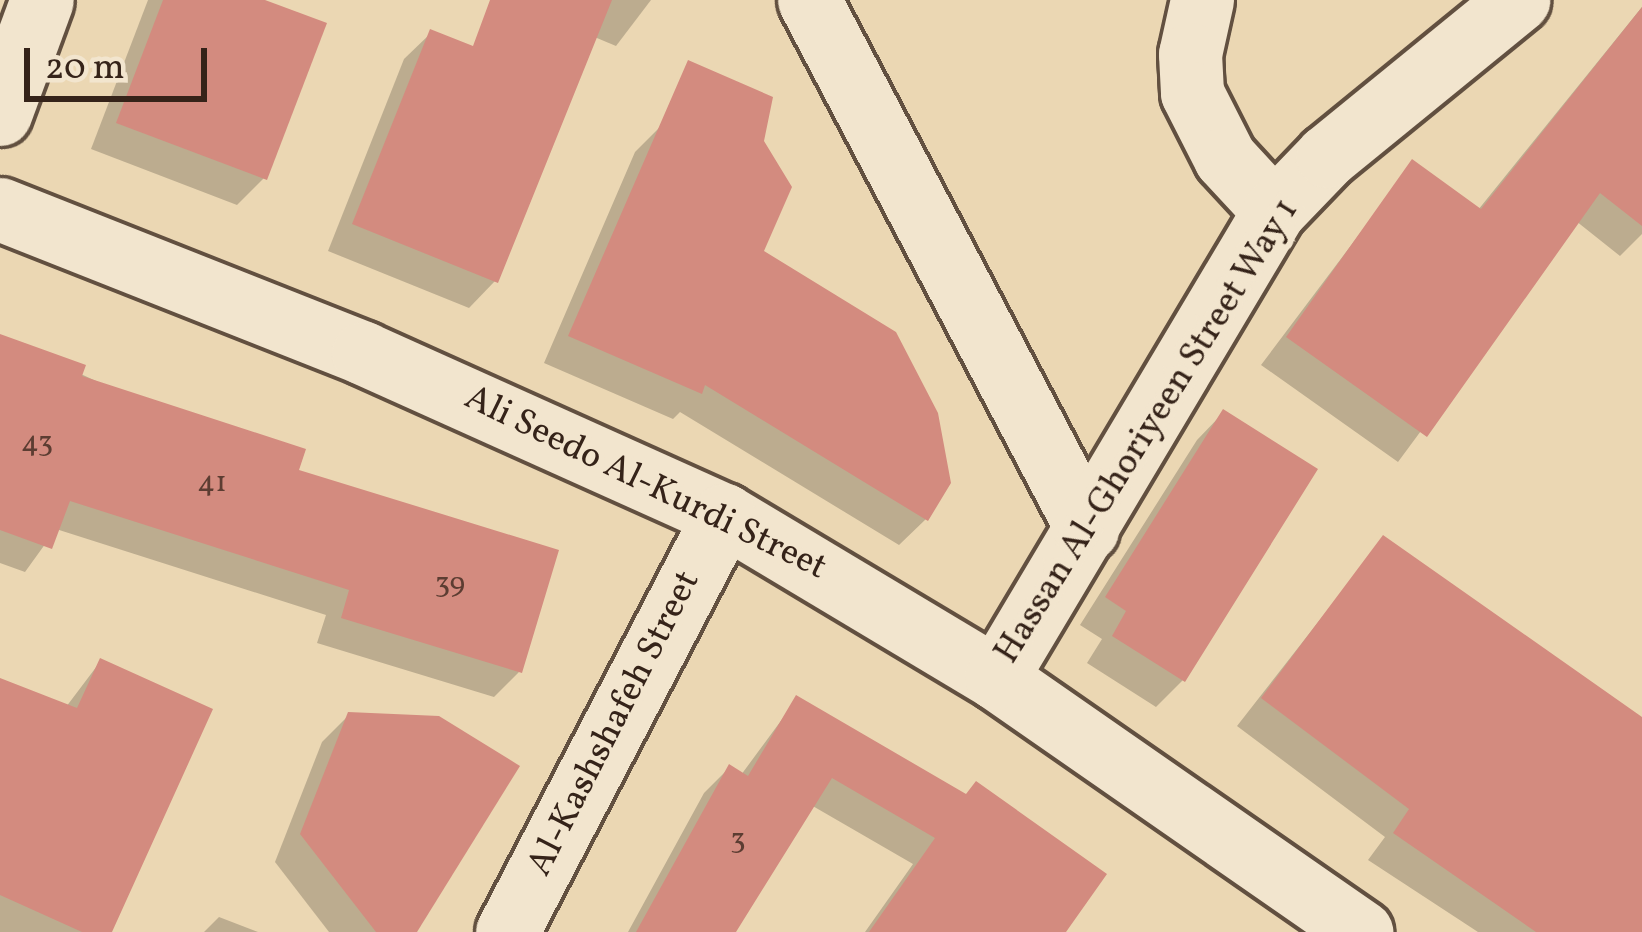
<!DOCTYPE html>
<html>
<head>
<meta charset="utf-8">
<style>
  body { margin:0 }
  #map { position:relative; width:1642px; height:932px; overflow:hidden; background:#ebd7b3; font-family:Vollkorn,serif }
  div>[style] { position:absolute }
  .shadow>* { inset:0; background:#0003 }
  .building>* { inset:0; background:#d38b7f }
  .roads { filter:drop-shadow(3px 0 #625040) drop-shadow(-3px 0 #625040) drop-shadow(0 3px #625040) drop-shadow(0 -3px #625040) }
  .minor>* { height:63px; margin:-31.5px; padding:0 31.5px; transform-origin:31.5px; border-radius:31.5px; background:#f2e5ce }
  span { translate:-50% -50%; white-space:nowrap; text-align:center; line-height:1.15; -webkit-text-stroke:12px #f2e5ce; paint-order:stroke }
  .number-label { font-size:30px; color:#5c3d32 }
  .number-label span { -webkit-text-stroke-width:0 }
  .street-label { font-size:36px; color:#352319 }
  .scale { position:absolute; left:24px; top:48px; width:183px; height:54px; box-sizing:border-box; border:6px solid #352319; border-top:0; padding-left:15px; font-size:36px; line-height:42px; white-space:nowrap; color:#352319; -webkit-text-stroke:9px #f2e5ce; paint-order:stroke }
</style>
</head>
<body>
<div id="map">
  <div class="shadow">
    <i style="clip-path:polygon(148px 0,257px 0,264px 178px,237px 205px,91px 149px)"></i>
    <i style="clip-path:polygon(506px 0,651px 0,616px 46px)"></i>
    <i style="clip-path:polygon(1642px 7px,1642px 234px,1620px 256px,1576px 221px,1398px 462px,1261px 365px,1413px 163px,1478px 210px)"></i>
    <i style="clip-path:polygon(431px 33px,495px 281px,469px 308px,328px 251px,404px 59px)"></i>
    <i style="clip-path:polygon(662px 125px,761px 141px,760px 253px,926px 519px,899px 545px,680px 412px,673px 419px,544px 363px,635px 152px)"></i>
    <i style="clip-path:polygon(0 337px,295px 472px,519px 672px,494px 697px,317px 643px,326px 615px,56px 529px,25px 572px,0 563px)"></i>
    <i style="clip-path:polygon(1223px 413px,1183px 680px,1156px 707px,1087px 663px,1102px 639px,1080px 625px,1197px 440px)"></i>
    <i style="clip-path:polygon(1383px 539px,1642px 770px,1642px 932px,1478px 932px,1368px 860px,1385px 837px,1237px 726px)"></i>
    <i style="clip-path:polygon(100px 662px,109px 932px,0 932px,0 681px,66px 707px)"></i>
    <i style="clip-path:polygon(797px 699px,1062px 932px,865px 932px,913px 864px,811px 805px,733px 932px,628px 932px,704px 793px,729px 768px,741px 775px)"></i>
    <i style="clip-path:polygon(349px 715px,413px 932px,329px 932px,275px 862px,322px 742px)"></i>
    <i style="clip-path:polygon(219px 917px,258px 932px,204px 932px)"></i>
  </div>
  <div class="building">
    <i style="clip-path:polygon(163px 0,265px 0,327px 23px,267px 180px,116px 123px)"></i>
    <i style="clip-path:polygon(490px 0,612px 0,498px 283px,352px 224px,430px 29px,473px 46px)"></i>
    <i style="clip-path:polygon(1642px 7px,1642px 226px,1600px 193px,1427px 437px,1286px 337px,1412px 159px,1481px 209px)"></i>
    <i style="clip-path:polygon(688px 60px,773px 97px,764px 141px,792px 187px,764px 251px,896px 332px,938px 413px,951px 483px,928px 521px,705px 385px,702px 394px,568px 336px)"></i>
    <i style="clip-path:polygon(0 334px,86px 365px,82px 376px,306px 449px,299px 470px,559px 550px,522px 673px,341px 618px,349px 590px,70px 501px,52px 549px,0 530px)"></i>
    <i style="clip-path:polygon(1223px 409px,1318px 469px,1185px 682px,1112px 636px,1126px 611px,1105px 597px)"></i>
    <i style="clip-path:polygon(1383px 535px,1642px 717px,1642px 932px,1536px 932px,1393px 833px,1409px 809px,1261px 698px)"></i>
    <i style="clip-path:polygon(100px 658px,213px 709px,112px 932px,82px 932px,0 895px,0 678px,77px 708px)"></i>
    <i style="clip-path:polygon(796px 695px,966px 794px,976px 781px,1107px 874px,1066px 932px,869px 932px,935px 838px,832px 778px,736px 932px,636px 932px,729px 764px,748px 776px)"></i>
    <i style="clip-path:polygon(348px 712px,439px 716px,520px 766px,417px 932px,376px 932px,300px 834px)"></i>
  </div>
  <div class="roads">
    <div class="minor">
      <i style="left:809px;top:0;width:598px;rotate:62.28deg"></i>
      <i style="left:1202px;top:0;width:55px;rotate:102.5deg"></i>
      <i style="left:1190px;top:54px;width:39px;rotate:87deg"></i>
      <i style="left:1192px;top:93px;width:73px;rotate:63.1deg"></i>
      <i style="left:1225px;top:158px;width:72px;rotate:47.2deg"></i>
      <i style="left:0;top:114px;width:121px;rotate:-69.8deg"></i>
      <i style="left:0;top:209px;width:391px;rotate:21.6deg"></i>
      <i style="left:363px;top:353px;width:396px;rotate:24.2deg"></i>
      <i style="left:724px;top:515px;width:317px;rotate:30.9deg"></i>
      <i style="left:996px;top:678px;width:445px;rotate:34.8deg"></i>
      <i style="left:996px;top:678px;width:543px;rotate:-59.24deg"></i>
      <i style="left:1274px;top:211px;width:76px;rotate:-46.1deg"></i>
      <i style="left:1327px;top:156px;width:247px;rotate:-39.2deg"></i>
      <i style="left:507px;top:932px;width:470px;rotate:-62.5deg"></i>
    </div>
  </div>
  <div class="number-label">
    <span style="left:37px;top:443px">43</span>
    <span style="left:212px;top:483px">41</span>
    <span style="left:450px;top:584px">39</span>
    <span style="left:738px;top:840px">3</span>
  </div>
  <div class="street-label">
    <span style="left:1148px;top:432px;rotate:-58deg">Hassan Al-Ghoriyeen Street Way 1</span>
    <span style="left:645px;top:484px;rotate:26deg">Ali Seedo Al-Kurdi Street</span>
    <span style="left:615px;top:724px;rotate:-63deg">Al-Kashshafeh Street</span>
  </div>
  <div class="scale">20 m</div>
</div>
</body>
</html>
